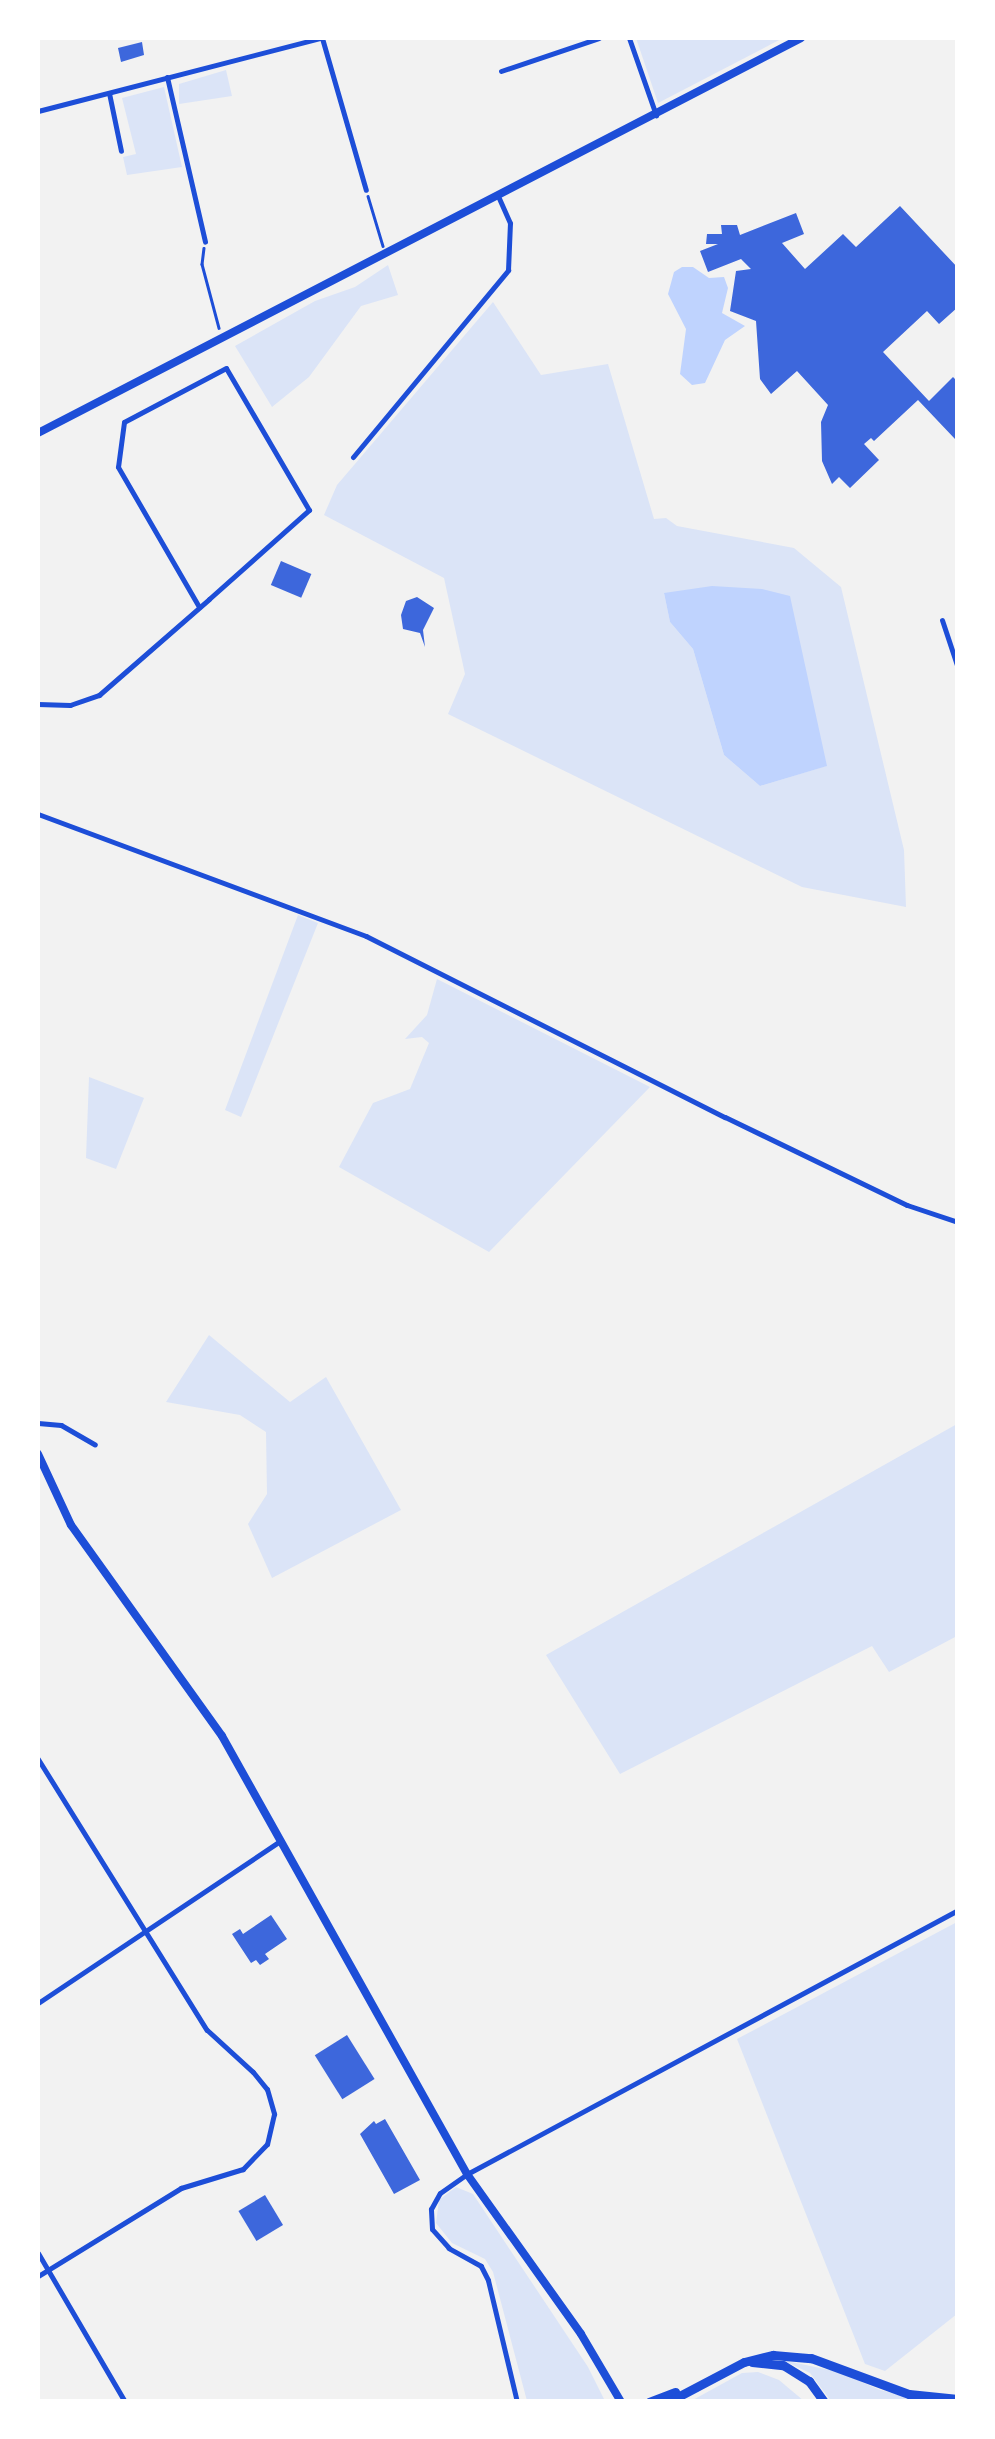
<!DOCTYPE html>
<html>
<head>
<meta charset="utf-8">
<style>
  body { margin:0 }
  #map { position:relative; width:995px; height:2439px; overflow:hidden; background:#f2f2f2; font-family:"Alegreya Sans",sans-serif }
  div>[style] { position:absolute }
  .green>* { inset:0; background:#dbe4f7 }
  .water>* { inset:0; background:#bfd3fe }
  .building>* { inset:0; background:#3d67dc; transform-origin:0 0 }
  .path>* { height:2.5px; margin:-1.25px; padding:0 1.25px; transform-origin:1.25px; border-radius:1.25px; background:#1d4ed8 }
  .minor>* { height:5px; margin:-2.5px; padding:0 2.5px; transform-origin:2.5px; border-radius:2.5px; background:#1d4ed8 }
  .secondary>* { height:8px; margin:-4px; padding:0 4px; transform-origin:4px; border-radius:4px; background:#1d4ed8 }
  .trunk>* { height:9px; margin:-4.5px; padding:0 4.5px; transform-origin:4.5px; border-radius:4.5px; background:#1d4ed8 }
  span { translate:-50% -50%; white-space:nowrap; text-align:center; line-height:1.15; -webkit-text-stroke:8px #fff; paint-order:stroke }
  .frame { position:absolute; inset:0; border:40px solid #fff; pointer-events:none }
</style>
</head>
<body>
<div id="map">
  <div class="green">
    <i style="clip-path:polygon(636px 38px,783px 38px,658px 103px)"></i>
    <i style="clip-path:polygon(226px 70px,232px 96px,179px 104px,179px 84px)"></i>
    <i style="clip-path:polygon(164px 87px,182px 167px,127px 175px,123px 157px,136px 154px,122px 98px)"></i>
    <i style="clip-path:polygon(388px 265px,398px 295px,361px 306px,309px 377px,272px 407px,235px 346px,315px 301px,355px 287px)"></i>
    <i style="clip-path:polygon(evenodd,493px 302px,541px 375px,608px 364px,654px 519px,666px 518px,677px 526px,794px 548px,841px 587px,904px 850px,906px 907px,802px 887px,448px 714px,465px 674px,444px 578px,324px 515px,337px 485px,493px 302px,664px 593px,826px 766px,760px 786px,724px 755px,693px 649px,670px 622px,664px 593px)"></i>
    <i style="clip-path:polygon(298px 915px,318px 923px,241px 1117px,225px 1110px)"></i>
    <i style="clip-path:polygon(437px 979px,650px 1087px,489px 1252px,339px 1167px,373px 1103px,410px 1089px,429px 1043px,422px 1037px,405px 1039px,427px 1015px)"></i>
    <i style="clip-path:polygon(89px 1077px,144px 1098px,116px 1169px,86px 1158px)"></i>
    <i style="clip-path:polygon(209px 1335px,290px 1402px,326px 1377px,401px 1510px,272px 1578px,248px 1524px,267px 1494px,266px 1432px,240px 1415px,166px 1402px)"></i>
    <i style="clip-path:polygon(957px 1424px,957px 1636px,889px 1672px,872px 1646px,620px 1774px,546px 1655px)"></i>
    <i style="clip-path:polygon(957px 1922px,957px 2314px,885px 2371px,865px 2364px,737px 2039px)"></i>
    <i style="clip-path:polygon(456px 2187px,473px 2194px,588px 2367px,605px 2401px,527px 2401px,493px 2272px,485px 2259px,452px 2243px,436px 2223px,439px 2200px)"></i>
    <i style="clip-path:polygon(782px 2360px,839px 2372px,880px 2390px,928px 2401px,831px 2401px,810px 2373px)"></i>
    <i style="clip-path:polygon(758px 2372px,779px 2380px,804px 2401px,691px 2401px,742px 2373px)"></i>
  </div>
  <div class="water">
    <i style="clip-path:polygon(682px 267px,693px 267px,709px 278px,724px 277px,728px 288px,722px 313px,745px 326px,725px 340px,705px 383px,692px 385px,680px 374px,686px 329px,668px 294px,674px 272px)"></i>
    <i style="clip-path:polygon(712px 586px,762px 589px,790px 596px,827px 766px,760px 786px,724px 755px,693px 649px,670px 622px,664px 593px)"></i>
  </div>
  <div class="building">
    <i style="clip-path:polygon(142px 42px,144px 55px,121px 62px,118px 48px)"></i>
    <i style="clip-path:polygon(900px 206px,958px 268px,958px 307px,939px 324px,927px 311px,883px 352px,929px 401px,953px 377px,958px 382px,958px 437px,955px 439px,918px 400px,874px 441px,871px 438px,864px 444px,879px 460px,850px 488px,839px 477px,832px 484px,822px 461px,821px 422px,828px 405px,797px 371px,771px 394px,760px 379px,756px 321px,730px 311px,736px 271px,751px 269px,741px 259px,708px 272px,700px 251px,718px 244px,706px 244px,707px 234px,722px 234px,721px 225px,737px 225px,740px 235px,796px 213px,804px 234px,782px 243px,805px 269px,843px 234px,856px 247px)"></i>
    <i style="left:281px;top:561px;width:33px;height:26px;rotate:23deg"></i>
    <i style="clip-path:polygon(417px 597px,434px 608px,423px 630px,425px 647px,420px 633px,403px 629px,401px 615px,406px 601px)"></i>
    <i style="clip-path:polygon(271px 1915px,287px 1939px,265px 1954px,269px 1959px,260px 1965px,256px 1960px,251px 1963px,232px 1934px,240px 1929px,243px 1934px)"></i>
    <i style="left:347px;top:2035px;width:52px;height:38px;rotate:58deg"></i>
    <i style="clip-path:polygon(385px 2119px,420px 2180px,394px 2194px,360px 2134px,374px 2121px,376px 2124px)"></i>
    <i style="left:265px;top:2195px;width:35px;height:31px;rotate:59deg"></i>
  </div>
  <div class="path">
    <i style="left:368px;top:196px;width:52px;rotate:73.3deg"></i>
    <i style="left:204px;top:248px;width:16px;rotate:97deg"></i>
    <i style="left:202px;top:264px;width:66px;rotate:75.1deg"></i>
  </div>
  <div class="minor">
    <i style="left:322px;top:38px;width:158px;rotate:73.9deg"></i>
    <i style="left:629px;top:38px;width:82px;rotate:70.7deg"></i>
    <i style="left:501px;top:71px;width:103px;rotate:-18.6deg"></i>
    <i style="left:167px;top:77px;width:169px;rotate:77deg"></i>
    <i style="left:109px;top:93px;width:59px;rotate:78.3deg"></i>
    <i style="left:38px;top:111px;width:292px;rotate:-14.5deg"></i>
    <i style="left:353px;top:457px;width:243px;rotate:-50.3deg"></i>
    <i style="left:508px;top:270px;width:47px;rotate:-87.6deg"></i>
    <i style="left:510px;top:223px;width:30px;rotate:-114deg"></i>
    <i style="left:942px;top:620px;width:51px;rotate:71.6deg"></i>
    <i style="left:38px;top:704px;width:32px;rotate:2deg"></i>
    <i style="left:70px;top:705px;width:31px;rotate:-19deg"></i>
    <i style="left:99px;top:695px;width:146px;rotate:-41.1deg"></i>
    <i style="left:209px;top:599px;width:134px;rotate:-41.7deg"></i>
    <i style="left:309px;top:510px;width:164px;rotate:-120.3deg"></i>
    <i style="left:226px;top:368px;width:115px;rotate:152.1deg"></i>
    <i style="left:124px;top:422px;width:45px;rotate:97.6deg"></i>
    <i style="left:118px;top:467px;width:162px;rotate:59.9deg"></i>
    <i style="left:38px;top:814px;width:350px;rotate:20.4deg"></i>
    <i style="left:366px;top:936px;width:402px;rotate:26.8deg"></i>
    <i style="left:725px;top:1117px;width:202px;rotate:25.8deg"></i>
    <i style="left:907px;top:1205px;width:54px;rotate:18.4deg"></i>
    <i style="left:38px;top:1423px;width:23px;rotate:5deg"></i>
    <i style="left:61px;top:1425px;width:39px;rotate:30deg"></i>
    <i style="left:38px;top:1759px;width:319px;rotate:58.1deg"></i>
    <i style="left:207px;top:2030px;width:62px;rotate:42.4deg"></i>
    <i style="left:253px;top:2072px;width:22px;rotate:51deg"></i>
    <i style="left:267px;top:2089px;width:26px;rotate:74deg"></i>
    <i style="left:274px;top:2114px;width:31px;rotate:103deg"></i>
    <i style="left:267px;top:2144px;width:35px;rotate:134deg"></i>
    <i style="left:243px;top:2169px;width:65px;rotate:163deg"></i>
    <i style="left:181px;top:2188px;width:168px;rotate:148.4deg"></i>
    <i style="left:38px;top:2003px;width:291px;rotate:-33.8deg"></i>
    <i style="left:38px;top:2253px;width:173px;rotate:59.7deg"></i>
    <i style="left:517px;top:2402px;width:125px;rotate:-103.4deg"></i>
    <i style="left:488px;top:2280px;width:16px;rotate:-117deg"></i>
    <i style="left:481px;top:2266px;width:37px;rotate:-151deg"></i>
    <i style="left:449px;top:2248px;width:25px;rotate:-132deg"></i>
    <i style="left:432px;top:2229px;width:20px;rotate:-93deg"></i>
    <i style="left:431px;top:2209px;width:18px;rotate:-61deg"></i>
    <i style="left:440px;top:2193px;width:33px;rotate:-35deg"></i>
    <i style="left:467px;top:2174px;width:557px;rotate:-28.27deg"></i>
  </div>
  <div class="secondary">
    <i style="left:38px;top:433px;width:859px;rotate:-27.37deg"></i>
    <i style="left:38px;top:1454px;width:78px;rotate:65.1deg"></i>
    <i style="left:71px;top:1525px;width:259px;rotate:54.4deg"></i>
    <i style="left:222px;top:1736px;width:502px;rotate:60.78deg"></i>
    <i style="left:467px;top:2174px;width:196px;rotate:54.5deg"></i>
    <i style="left:581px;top:2334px;width:79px;rotate:59.5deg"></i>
  </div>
  <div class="trunk">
    <i style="left:752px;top:2362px;width:31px;rotate:6deg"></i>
    <i style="left:783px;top:2365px;width:31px;rotate:32deg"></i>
    <i style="left:809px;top:2381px;width:26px;rotate:54deg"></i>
    <i style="left:649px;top:2402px;width:28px;rotate:-21deg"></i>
    <i style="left:668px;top:2402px;width:86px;rotate:-27.8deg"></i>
    <i style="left:744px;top:2362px;width:30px;rotate:-14deg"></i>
    <i style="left:773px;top:2355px;width:38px;rotate:5deg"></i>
    <i style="left:811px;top:2358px;width:104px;rotate:20.2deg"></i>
    <i style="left:909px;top:2394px;width:49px;rotate:5.8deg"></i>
  </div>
  <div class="frame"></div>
</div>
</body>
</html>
